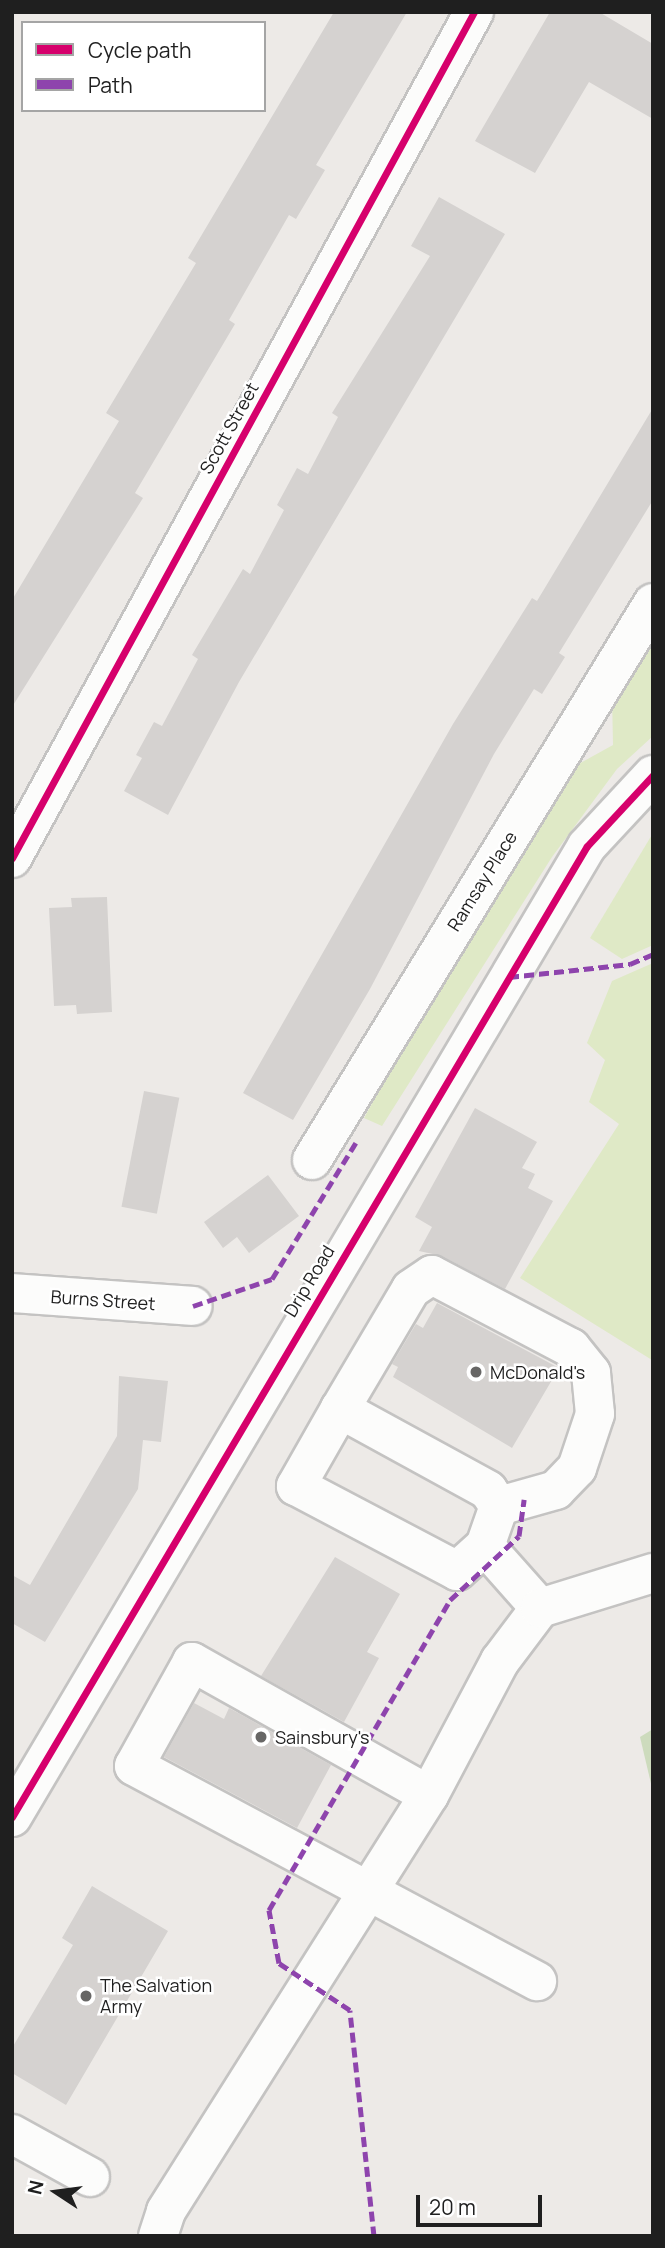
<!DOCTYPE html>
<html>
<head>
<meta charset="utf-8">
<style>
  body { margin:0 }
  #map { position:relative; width:665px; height:2248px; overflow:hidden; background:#edeae7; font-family:Manrope,sans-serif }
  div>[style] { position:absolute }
  .grass>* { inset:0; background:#dfe9c6 }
  .forest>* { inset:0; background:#cddbbd }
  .building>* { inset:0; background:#d5d2d0; transform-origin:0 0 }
  .roads { filter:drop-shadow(2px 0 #c4c3c2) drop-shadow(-2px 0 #c4c3c2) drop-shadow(0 2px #c4c3c2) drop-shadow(0 -2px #c4c3c2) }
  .minor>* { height:38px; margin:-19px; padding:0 19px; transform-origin:19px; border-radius:19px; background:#fcfcfb }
  .quiet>* { height:5px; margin-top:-2.5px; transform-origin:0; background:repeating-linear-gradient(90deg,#8e44ad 0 10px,transparent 0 15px) }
  .cycleway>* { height:7px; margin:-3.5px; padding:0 3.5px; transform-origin:3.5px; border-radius:3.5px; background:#d6006c }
  .dots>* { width:19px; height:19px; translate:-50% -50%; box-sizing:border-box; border:4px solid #fff; border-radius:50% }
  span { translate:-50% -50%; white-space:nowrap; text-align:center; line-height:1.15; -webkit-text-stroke:5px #fff; paint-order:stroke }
  .street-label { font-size:18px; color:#1f1f1f }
  .poi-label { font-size:18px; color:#1f1f1f }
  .left { translate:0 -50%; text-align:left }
  .frame { position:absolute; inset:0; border:14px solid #1f1f1f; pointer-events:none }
  .legend { position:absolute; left:21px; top:21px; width:245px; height:91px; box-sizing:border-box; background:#fff; border:2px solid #a5a5a5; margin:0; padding:9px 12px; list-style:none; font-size:21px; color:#1f1f1f }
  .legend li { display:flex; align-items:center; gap:14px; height:35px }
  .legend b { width:35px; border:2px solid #a5a5a5 }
  .north { position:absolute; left:21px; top:2157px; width:70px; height:70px; -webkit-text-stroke:5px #fff; paint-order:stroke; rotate:283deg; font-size:19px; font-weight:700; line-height:28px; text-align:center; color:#1f1f1f }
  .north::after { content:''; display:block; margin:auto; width:24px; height:32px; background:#1f1f1f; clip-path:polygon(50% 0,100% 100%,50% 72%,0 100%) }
  .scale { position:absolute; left:416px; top:2195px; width:126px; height:32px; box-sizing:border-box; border:4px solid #1f1f1f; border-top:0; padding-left:9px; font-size:21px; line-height:24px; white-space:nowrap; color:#1f1f1f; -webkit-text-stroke:5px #fff; paint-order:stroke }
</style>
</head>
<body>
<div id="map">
  <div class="grass">
    <i style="clip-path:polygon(653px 632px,653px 736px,617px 769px,552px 857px,382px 1126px,364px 1118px,523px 826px,575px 766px,613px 745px,612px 696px)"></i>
    <i style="clip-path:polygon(653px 833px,653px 945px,622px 959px,590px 938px)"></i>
    <i style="clip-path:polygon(653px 963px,653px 1357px,652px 1360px,520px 1278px,619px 1124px,589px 1102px,605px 1060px,587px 1043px,612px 981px)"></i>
  </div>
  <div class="forest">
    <i style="clip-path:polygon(653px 1729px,653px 1792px,640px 1737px)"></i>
  </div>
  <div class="building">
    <i style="clip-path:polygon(334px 12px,407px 12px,316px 165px,325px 170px,296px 219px,289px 215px,229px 320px,235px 324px,135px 493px,143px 498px,12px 707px,12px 600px,119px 421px,106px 413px,196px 263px,188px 258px)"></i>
    <i style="clip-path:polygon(550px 12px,599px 12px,653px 44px,653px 119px,589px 82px,535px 173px,475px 141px)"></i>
    <i style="clip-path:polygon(439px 197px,505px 234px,239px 682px,168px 815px,124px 791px,142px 758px,136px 755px,154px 722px,162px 726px,198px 659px,192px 655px,243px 569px,250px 574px,284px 510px,277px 505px,297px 468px,308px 474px,338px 417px,332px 413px,430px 256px,411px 246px)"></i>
    <i style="clip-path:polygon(653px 408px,653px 500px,559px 653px,565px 657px,542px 694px,534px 689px,494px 754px,370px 989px,293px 1120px,243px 1093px,453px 724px,532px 598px,537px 601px)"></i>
    <i style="clip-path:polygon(107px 897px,112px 1012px,77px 1014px,76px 1005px,54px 1006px,49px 908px,72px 907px,71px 898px)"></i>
    <i style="left:144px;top:1091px;width:36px;height:118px;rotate:11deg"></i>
    <i style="clip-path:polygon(475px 1108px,537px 1142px,522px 1168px,535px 1174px,528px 1188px,553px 1201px,505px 1289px,442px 1256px,419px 1251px,432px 1227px,415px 1217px)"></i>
    <i style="clip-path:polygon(268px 1175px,299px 1216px,249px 1253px,237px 1237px,223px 1248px,204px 1222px)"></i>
    <i style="clip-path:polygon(437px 1303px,559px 1368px,512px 1448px,393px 1377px,398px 1367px,392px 1364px,416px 1324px,423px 1328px)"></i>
    <i style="clip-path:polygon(119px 1376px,168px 1381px,161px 1442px,143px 1440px,138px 1489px,45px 1642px,12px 1623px,12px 1575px,30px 1585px,117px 1436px)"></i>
    <i style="clip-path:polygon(335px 1557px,400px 1594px,367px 1652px,379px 1658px,344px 1722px,261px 1676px)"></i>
    <i style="clip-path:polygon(194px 1703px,224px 1719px,229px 1708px,331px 1765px,297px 1828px,164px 1757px)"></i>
    <i style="clip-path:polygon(92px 1886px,168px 1931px,66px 2105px,12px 2073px,12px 2048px,73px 1945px,62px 1938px)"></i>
  </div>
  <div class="roads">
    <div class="minor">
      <i style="left:12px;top:858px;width:964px;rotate:-61.36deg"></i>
      <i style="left:312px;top:1160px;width:653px;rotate:-58.52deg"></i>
      <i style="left:12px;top:1293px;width:181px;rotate:4.1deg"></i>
      <i style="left:340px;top:1409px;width:139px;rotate:-59.4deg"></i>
      <i style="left:411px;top:1289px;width:25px;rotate:-34deg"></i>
      <i style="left:432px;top:1275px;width:157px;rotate:27.7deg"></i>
      <i style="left:571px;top:1348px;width:32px;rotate:51deg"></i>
      <i style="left:591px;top:1373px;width:41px;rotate:84.4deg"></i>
      <i style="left:595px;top:1414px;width:57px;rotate:108.4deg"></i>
      <i style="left:577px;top:1468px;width:30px;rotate:134deg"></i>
      <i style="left:556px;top:1490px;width:59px;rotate:164.3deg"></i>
      <i style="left:485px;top:1546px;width:42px;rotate:-70.7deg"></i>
      <i style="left:499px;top:1506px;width:19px;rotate:-125deg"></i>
      <i style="left:488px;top:1490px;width:169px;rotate:-151.3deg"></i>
      <i style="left:340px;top:1409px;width:89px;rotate:119.7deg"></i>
      <i style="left:296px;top:1486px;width:182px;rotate:27.8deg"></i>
      <i style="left:457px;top:1571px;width:38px;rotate:-42deg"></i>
      <i style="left:485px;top:1546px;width:83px;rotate:48.4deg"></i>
      <i style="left:429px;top:1795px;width:272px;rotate:-150.7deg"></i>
      <i style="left:192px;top:1662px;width:119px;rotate:119.1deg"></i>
      <i style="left:134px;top:1766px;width:457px;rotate:28.1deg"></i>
      <i style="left:12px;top:1817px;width:1128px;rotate:-59.37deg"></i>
      <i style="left:587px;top:846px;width:97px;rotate:-47.1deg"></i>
      <i style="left:12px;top:2134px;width:89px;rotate:28.9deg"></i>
      <i style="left:158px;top:2236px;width:26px;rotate:-72deg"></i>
      <i style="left:166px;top:2211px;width:492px;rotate:-57.7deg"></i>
      <i style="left:429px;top:1795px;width:152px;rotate:-62.1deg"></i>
      <i style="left:500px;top:1661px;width:66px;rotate:-53deg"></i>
      <i style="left:540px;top:1608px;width:118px;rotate:-17.2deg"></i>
    </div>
  </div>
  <div class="quiet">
    <i style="left:509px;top:977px;width:122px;rotate:-6.1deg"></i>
    <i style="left:630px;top:964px;width:25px;rotate:-23deg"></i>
    <i style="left:193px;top:1306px;width:83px;rotate:-18.9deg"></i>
    <i style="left:272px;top:1279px;width:162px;rotate:-58.4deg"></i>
    <i style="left:374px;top:2236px;width:227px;rotate:-96.1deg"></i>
    <i style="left:350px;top:2010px;width:85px;rotate:-146.5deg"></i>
    <i style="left:279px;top:1963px;width:54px;rotate:-100.7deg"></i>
    <i style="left:269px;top:1910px;width:359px;rotate:-59.7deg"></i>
    <i style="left:450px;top:1600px;width:94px;rotate:-42.8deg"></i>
    <i style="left:519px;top:1536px;width:37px;rotate:-82deg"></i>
  </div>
  <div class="cycleway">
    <i style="left:12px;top:858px;width:964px;rotate:-61.36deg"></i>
    <i style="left:12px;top:1817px;width:1128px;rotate:-59.37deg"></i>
    <i style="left:587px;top:846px;width:97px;rotate:-47.1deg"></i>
  </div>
  <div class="dots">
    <i style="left:476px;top:1372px;background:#676665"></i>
    <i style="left:261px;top:1737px;background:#676665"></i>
    <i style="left:86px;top:1996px;background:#676665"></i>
  </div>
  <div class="street-label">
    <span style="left:229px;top:428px;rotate:-61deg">Scott Street</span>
    <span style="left:482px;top:881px;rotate:-58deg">Ramsay Place</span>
    <span style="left:309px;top:1281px;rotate:-59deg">Drip Road</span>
    <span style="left:103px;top:1300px;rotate:4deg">Burns Street</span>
  </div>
  <div class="poi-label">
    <span class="left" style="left:490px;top:1372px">McDonald's</span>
    <span class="left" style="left:275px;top:1737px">Sainsbury's</span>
    <span class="left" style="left:100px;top:1996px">The Salvation<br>Army</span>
  </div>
  <div class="frame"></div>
  <ul class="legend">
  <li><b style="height:9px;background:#d6006c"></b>Cycle path</li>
  <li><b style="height:9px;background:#8e44ad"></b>Path</li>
  </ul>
  <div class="north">N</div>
  <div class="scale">20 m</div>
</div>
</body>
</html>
